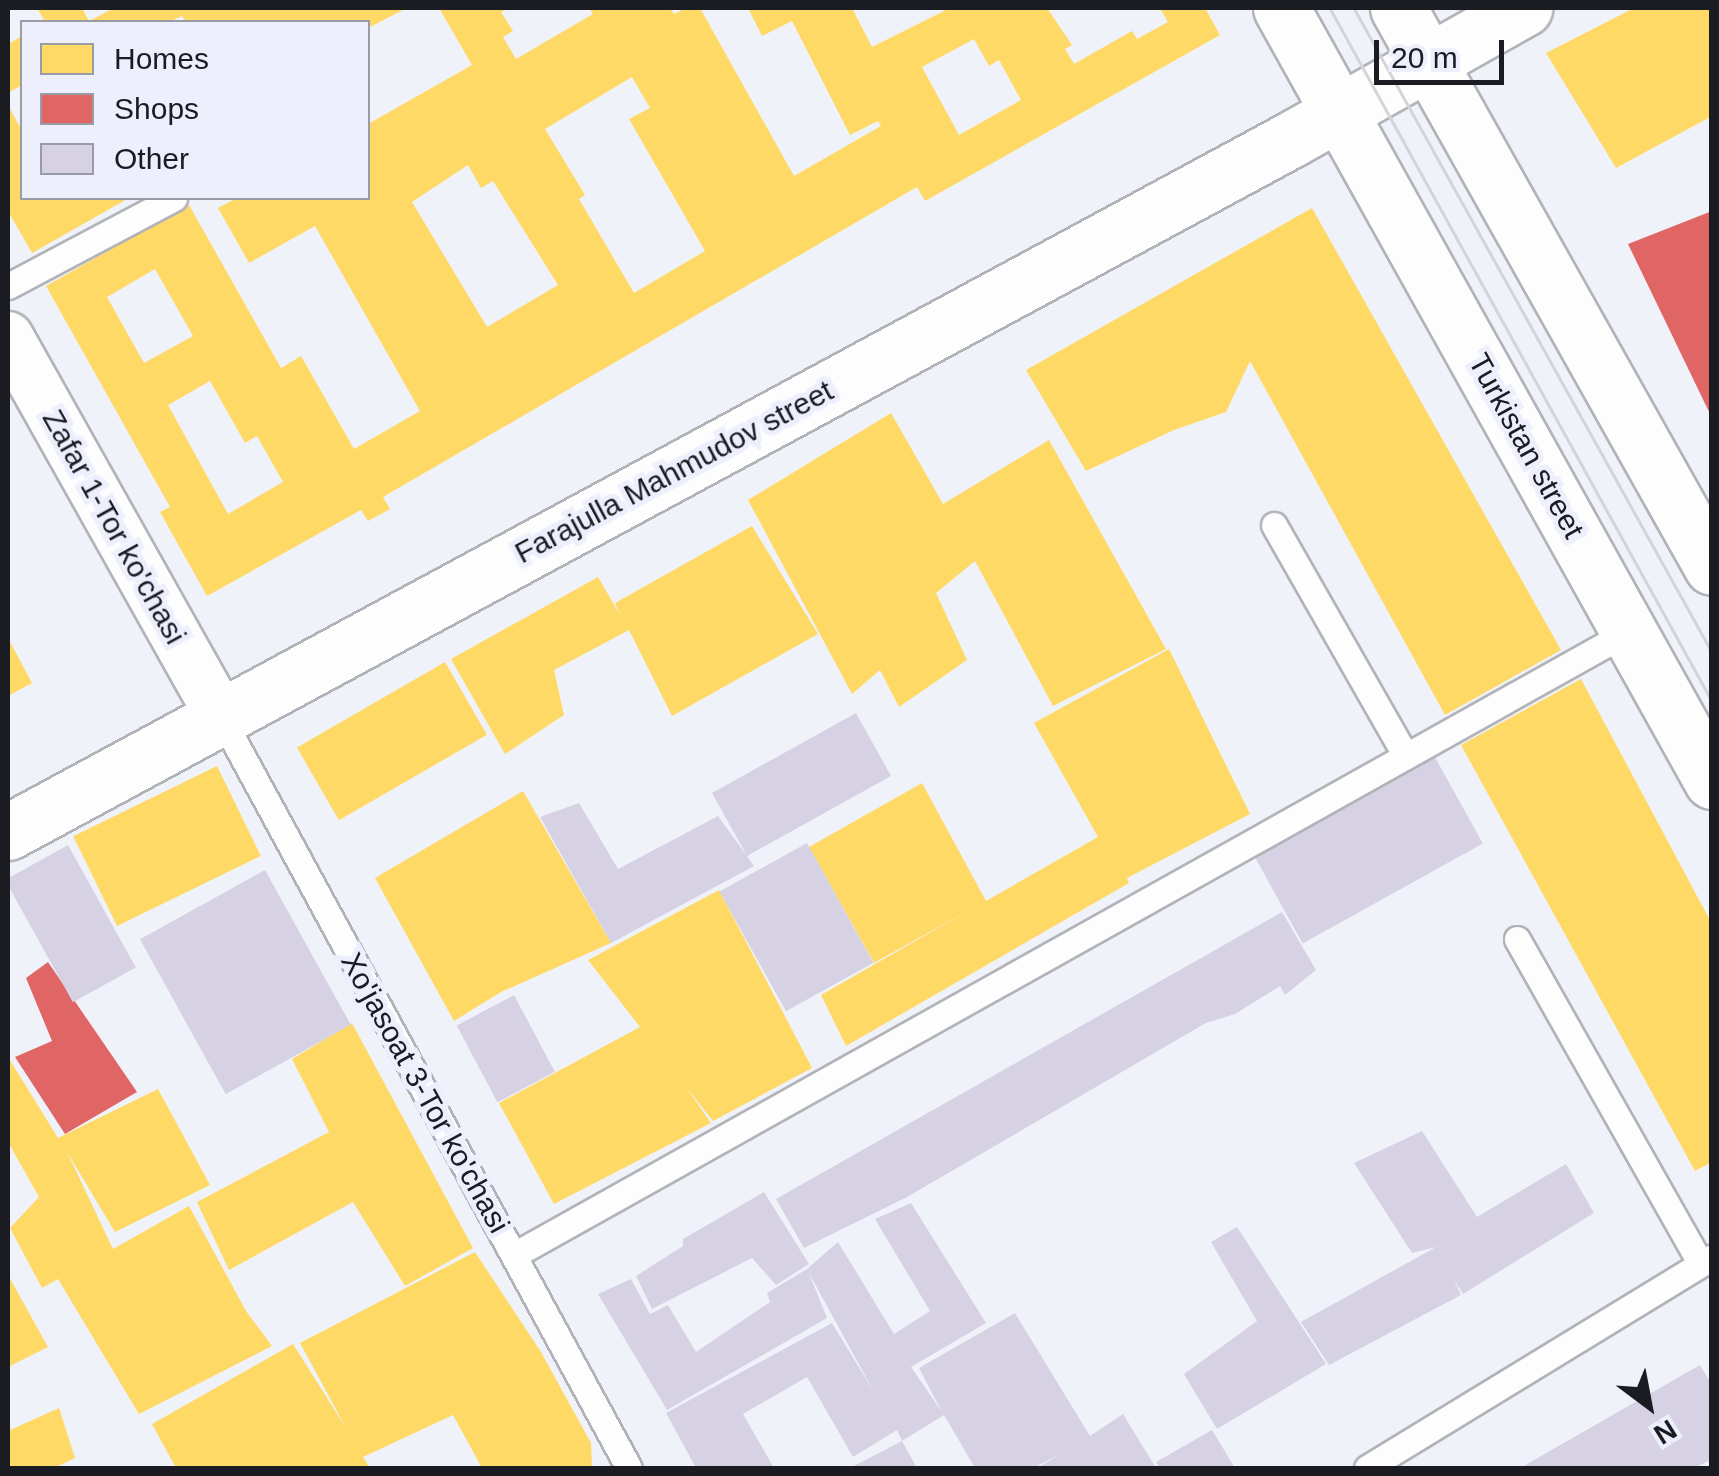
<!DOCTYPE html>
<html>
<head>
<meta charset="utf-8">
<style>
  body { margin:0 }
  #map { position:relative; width:1719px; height:1476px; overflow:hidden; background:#f0f2fa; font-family:Arial,sans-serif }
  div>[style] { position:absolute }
  .homes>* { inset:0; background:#ffd966; transform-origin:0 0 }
  .shops>* { inset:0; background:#e06666 }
  .building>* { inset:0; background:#d7d2e3; transform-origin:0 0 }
  .roads { filter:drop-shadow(2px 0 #b2b3b9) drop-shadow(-2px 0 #b2b3b9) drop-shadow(0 2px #b2b3b9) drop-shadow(0 -2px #b2b3b9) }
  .service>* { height:25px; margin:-12.5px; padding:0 12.5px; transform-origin:12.5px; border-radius:12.5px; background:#fdfdfe }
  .minor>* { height:50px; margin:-25px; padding:0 25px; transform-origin:25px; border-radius:25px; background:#fdfdfe }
  .secondary>* { height:55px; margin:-27.5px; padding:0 27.5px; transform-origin:27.5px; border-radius:27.5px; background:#fdfdfe }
  .tram>* { height:2.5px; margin:-1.25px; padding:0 1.25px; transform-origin:1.25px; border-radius:1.25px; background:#d3d4d6 }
  span { translate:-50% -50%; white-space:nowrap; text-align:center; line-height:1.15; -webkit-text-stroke:10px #edeffd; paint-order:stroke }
  .street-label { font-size:30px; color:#1b1c21 }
  .frame { position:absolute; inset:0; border:10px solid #1b1c21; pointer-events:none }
  .legend { position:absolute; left:20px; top:20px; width:350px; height:180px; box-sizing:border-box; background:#edeffd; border:2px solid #999ba5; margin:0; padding:12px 18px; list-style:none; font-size:30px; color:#1b1c21 }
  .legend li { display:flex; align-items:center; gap:20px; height:50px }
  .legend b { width:50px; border:2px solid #999ba5 }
  .north { position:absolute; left:1599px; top:1356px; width:100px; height:100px; -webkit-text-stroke:8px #edeffd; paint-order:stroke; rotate:148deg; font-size:28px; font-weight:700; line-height:40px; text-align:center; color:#1b1c21 }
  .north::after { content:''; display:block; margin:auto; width:35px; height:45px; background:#1b1c21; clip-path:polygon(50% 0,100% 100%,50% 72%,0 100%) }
  .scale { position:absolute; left:1374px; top:40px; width:130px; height:45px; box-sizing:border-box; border:5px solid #1b1c21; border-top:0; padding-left:12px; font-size:30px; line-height:35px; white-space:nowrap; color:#1b1c21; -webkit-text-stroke:8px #edeffd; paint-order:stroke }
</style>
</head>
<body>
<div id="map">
  <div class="homes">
    <i style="clip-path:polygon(37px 8px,82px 8px,89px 21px,114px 8px,407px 8px,368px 28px,368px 22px,186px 22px,182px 16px,169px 22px,45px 22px)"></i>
    <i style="clip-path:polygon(evenodd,439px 8px,510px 8px,501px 12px,513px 31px,503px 37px,516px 59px,593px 14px,589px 8px,670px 8px,674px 14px,686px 8px,700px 8px,794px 176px,881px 126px,878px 121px,850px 135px,792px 21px,762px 36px,748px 8px,852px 8px,872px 47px,950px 8px,1047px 8px,1072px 45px,1065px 49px,1074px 64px,1132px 31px,1137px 39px,1168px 22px,1160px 8px,1205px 8px,1220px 35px,925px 201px,917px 187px,383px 497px,390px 509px,368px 521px,361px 510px,207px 596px,160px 512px,170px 507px,46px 286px,189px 205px,281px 368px,301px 356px,354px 449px,420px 411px,315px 226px,249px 263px,218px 208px,237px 198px,368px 198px,368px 124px,472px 65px,439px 8px,974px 39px,989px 66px,999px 60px,1021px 100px,959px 135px,922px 67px,974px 39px,439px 8px,632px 77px,650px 108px,629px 119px,705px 251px,634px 293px,579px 199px,585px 195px,545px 129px,632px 77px,439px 8px,468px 165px,481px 188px,493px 181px,558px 285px,487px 327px,412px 202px,468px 165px,439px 8px,155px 269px,193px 336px,144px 363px,107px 297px,155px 269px,439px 8px,210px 381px,245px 443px,257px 436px,283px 482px,228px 514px,168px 405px,210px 381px)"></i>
    <i style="clip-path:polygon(1634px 8px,1712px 8px,1712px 116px,1616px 168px,1546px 53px)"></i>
    <i style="clip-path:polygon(22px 36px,22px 85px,8px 93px,8px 44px)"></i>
    <i style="clip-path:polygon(8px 105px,22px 131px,22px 198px,129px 198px,32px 253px,8px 211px)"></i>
    <i style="clip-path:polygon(1312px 208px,1561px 650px,1445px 715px,1250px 361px,1226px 412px,1174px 430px,1086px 471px,1026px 370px)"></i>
    <i style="clip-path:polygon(891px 413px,943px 504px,1049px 440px,1166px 649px,1053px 706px,975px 561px,936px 593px,967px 660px,899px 707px,880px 670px,852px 694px,748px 500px)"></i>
    <i style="clip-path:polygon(752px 526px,818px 634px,672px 716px,629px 630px,554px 670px,564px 715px,505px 754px,451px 659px,598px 577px,620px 615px,615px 603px)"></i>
    <i style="clip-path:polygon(8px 638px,32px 683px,8px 696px)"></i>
    <i style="clip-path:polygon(1169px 649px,1250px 814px,1127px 878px,1129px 883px,846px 1046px,821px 995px,971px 909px,874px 963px,809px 847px,922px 783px,986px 901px,1098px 837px,1034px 723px)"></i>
    <i style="left:445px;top:662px;width:84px;height:171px;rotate:60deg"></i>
    <i style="clip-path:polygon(1581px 679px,1712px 924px,1712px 1162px,1695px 1171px,1461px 745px)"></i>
    <i style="left:217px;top:766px;width:100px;height:160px;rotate:64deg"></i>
    <i style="clip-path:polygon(523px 791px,611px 943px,501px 992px,454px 1021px,375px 878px)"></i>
    <i style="clip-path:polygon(719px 890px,812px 1068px,713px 1121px,686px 1087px,711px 1123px,554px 1204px,499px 1103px,640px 1027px,588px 960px)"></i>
    <i style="clip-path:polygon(352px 1023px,473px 1248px,405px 1286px,353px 1202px,229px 1270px,197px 1202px,329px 1132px,292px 1059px)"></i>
    <i style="clip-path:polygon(8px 1057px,58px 1138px,158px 1089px,210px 1185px,115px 1232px,67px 1152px,113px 1249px,189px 1206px,246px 1311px,272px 1346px,139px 1414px,58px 1279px,42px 1288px,10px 1228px,39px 1197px,8px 1142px)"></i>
    <i style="clip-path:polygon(475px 1252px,541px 1352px,591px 1443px,592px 1468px,482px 1468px,453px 1415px,363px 1457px,370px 1468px,176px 1468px,152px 1424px,293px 1344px,346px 1428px,300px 1343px)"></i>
    <i style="clip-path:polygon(8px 1275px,48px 1347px,8px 1367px)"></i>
    <i style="clip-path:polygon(59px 1408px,75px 1458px,54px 1468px,8px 1468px,8px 1431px)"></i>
  </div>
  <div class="shops">
    <i style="clip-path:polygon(1712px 211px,1712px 418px,1628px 244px)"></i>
    <i style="clip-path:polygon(48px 962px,137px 1092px,65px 1134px,15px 1057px,52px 1041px,26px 978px)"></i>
  </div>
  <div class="building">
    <i style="clip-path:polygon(856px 713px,891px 776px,747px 856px,754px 866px,611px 943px,540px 817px,579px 803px,618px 869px,718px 816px,747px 856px,712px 793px)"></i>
    <i style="left:1431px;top:750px;width:107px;height:206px;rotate:61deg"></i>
    <i style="left:807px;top:843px;width:137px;height:100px;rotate:61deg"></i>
    <i style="left:68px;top:845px;width:140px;height:72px;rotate:61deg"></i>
    <i style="left:265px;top:870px;width:177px;height:143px;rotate:61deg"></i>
    <i style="clip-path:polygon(1282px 912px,1316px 970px,1285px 995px,1280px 986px,1235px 1014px,1206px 1023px,907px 1197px,804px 1248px,776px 1199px)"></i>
    <i style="left:514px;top:995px;width:87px;height:65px;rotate:62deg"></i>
    <i style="clip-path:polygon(1422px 1131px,1477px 1217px,1566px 1164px,1594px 1213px,1463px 1294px,1454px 1280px,1461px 1295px,1329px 1365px,1301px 1322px,1436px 1247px,1412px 1253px,1354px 1163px)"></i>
    <i style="clip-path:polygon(764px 1192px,809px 1264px,776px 1285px,752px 1258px,652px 1309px,636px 1276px,683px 1246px,683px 1239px)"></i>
    <i style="clip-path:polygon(911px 1203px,986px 1323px,911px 1367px,942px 1412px,919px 1368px,1015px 1313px,1090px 1436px,1123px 1414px,1156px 1468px,1038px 1468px,1058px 1455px,1034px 1468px,975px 1468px,944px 1415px,902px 1441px,917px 1468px,850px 1468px,902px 1441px,897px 1430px,853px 1457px,807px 1377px,743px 1414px,774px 1468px,696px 1468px,666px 1413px,832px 1323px,874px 1392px,809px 1273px,827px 1318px,667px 1410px,598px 1294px,631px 1279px,650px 1314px,668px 1305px,696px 1352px,770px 1302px,767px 1293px,807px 1269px,838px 1242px,894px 1334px,930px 1311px,875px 1219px)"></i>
    <i style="clip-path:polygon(1237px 1227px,1326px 1364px,1217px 1429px,1184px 1374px,1257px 1321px,1211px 1242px)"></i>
    <i style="clip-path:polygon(1700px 1365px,1712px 1385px,1712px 1459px,1695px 1468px,1520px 1468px)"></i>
    <i style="clip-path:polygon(1212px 1430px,1235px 1468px,1159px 1468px,1156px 1462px)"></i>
  </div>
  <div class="roads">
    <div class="service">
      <i style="left:8px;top:286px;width:188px;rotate:-27.9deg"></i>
      <i style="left:1274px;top:525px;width:266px;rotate:60.3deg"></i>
      <i style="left:221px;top:717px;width:855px;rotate:61.49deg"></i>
      <i style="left:1517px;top:939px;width:373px;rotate:60.5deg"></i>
      <i style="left:514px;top:1255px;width:1276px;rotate:-29.22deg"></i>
      <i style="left:1367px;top:1468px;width:404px;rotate:-31.4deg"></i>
    </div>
    <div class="minor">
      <i style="left:8px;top:337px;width:436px;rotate:60.7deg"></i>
    </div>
    <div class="secondary">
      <i style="left:1281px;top:8px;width:885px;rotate:60.86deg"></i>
      <i style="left:1398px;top:8px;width:641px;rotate:60.68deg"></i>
      <i style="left:8px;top:832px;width:1457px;rotate:-28.36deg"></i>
      <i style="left:1290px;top:140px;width:269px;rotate:-29.4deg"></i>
    </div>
  </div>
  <div class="tram">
    <i style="left:1330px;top:8px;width:791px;rotate:61.14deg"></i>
    <i style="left:1354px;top:8px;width:737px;rotate:60.93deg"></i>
  </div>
  <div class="street-label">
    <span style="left:1526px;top:446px;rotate:61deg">Turkistan street</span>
    <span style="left:674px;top:472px;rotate:-28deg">Farajulla Mahmudov street</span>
    <span style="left:114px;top:527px;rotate:61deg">Zafar 1-Tor ko'chasi</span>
    <span style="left:425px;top:1093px;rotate:61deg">Xo'jasoat 3-Tor ko'chasi</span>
  </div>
  <div class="frame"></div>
  <ul class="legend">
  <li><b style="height:28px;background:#ffd966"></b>Homes</li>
  <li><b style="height:28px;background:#e06666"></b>Shops</li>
  <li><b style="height:28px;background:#d7d2e3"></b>Other</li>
  </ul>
  <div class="north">N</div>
  <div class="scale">20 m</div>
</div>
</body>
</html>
